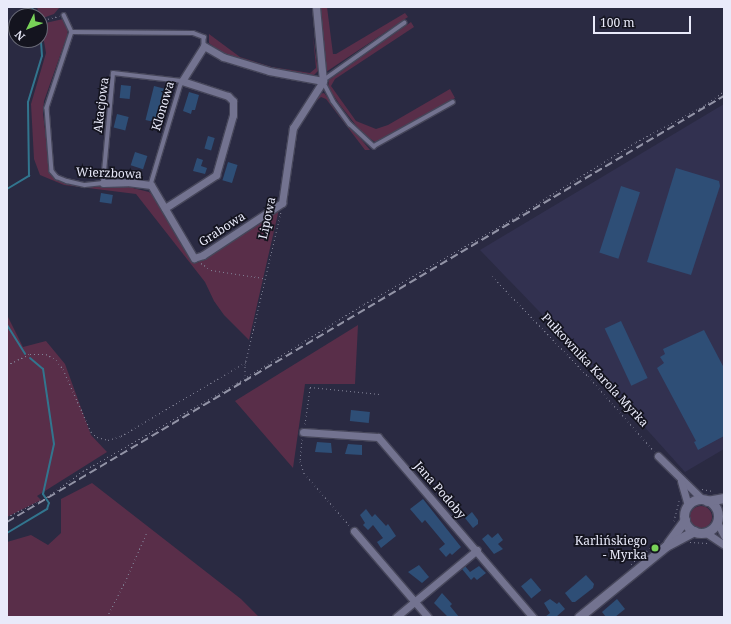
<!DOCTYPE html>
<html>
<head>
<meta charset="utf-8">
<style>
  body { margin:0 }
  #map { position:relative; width:731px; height:624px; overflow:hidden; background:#2a2a42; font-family:"Noto Serif",serif }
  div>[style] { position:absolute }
  .built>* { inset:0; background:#323150 }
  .green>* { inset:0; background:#592e49 }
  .round { border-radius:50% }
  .stream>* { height:2px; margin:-1px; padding:0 1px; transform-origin:1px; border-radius:1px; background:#32758e }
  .building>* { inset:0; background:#2e4e76; transform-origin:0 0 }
  .path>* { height:1px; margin-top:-0.5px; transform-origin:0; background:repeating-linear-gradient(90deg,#828397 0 1px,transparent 0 4px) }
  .roads { filter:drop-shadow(1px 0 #46465a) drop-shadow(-1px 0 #46465a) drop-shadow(0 1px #46465a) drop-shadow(0 -1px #46465a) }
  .service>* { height:3.5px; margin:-1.75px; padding:0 1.75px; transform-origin:1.75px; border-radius:1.75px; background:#737390 }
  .minor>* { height:7px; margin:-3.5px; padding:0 3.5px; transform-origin:3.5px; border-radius:3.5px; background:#737390 }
  .tertiary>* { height:9px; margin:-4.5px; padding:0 4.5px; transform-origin:4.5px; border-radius:4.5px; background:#737390 }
  .tertiary>.ring { margin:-4.5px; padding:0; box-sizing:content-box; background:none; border:9px solid #737390; border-radius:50% }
  .rail>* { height:2px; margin-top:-1px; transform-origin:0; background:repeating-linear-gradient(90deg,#9293a6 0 8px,transparent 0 12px) }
  .dots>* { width:11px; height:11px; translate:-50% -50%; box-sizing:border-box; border:2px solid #14141f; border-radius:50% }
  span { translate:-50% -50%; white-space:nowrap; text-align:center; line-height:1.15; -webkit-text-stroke:3.5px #14141f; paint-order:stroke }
  .street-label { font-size:12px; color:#e9eafa }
  .poi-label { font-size:12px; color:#e9eafa }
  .right { translate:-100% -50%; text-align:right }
  .frame { position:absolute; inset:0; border:8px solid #e9eafa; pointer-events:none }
  .north { position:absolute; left:8px; top:8px; width:40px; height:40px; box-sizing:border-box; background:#14141f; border:1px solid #696a77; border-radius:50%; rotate:227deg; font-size:11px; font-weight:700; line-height:16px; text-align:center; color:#e9eafa }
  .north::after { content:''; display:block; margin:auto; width:14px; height:18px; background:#78d258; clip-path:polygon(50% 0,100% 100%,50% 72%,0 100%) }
  .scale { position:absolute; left:593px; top:16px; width:98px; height:18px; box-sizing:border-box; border:2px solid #e9eafa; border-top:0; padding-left:5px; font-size:12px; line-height:14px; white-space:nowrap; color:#e9eafa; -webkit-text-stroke:3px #14141f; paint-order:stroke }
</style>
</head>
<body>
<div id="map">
  <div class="built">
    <i style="clip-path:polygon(724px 104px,724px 449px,685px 472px,560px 333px,480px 250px)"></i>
  </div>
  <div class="green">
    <i style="clip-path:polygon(37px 7px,59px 7px,59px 8px,54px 14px,40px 19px)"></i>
    <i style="clip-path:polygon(319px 7px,327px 7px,333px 54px,336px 54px,405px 13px,408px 17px,326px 72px)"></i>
    <i style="clip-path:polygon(63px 19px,68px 30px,67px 36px,44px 101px,43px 113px,50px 172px,54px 177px,79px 186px,125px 186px,149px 192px,154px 196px,188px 253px,197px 263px,279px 209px,249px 340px,224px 315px,214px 301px,205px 282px,136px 194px,64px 185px,40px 175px,34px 159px,31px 104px,46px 53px,41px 24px)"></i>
    <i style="clip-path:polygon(411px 22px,414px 27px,335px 79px,331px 86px,356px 121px,376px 129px,388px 125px,450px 89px,455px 98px,375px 142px,362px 133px,340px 105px,328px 87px,329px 80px)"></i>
    <i style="clip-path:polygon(209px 34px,240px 57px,272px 67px,310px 73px,316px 68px,313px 36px,318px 71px,314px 75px,292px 74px,223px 54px,209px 43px)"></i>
    <i style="clip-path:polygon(324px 93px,344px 119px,370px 150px,365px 150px,326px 99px,321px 97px,313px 104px,319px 94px)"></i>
    <i style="clip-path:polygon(7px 315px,23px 347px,46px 341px,65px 364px,91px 435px,107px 452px,37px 496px,41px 500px,7px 517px)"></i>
    <i style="clip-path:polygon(358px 325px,355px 384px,305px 384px,293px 468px,235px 401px)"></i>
    <i style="clip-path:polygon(92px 483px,241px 599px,259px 617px,7px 617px,7px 542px,31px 535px,48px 545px,61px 533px,61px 499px)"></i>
    <i class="round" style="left:690px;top:506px;width:22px;height:22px"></i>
  </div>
  <div class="stream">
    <i style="left:32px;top:7px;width:9px;rotate:77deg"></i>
    <i style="left:7px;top:189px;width:26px;rotate:-31deg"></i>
    <i style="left:29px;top:176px;width:74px;rotate:-90.8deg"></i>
    <i style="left:28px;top:102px;width:48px;rotate:-73.1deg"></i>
    <i style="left:42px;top:56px;width:26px;rotate:-94deg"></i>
    <i style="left:7px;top:325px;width:34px;rotate:58deg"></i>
    <i style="left:7px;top:533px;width:47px;rotate:-31deg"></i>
    <i style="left:47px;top:509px;width:6px;rotate:-72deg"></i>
    <i style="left:49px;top:503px;width:11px;rotate:-124deg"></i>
    <i style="left:43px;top:494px;width:51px;rotate:-77.6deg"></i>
    <i style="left:54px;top:444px;width:76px;rotate:-98.3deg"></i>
    <i style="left:43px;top:369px;width:17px;rotate:-140deg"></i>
  </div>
  <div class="building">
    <i style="left:121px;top:85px;width:10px;height:13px;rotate:6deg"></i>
    <i style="left:154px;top:86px;width:12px;height:35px;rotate:14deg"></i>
    <i style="clip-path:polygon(189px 92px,199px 95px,195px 110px,192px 110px,191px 114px,183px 111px)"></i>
    <i style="left:117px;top:114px;width:12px;height:14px;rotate:14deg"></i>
    <i style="left:208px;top:136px;width:7px;height:13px;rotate:16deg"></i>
    <i style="left:135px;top:152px;width:13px;height:14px;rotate:18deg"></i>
    <i style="clip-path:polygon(197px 158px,203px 160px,201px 166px,207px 168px,205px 174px,193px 171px)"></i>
    <i style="left:228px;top:162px;width:10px;height:19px;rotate:17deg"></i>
    <i style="clip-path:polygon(676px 168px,719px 181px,720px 186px,691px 275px,647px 262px)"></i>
    <i style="left:621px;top:186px;width:20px;height:70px;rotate:18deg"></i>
    <i style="left:101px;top:193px;width:12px;height:9px;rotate:9deg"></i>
    <i style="left:621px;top:321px;width:63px;height:18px;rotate:65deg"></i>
    <i style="clip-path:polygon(704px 330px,724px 368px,724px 436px,698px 450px,694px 442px,696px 441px,657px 368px,664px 363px,660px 357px,665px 354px,663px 349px)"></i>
    <i style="left:351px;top:410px;width:19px;height:11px;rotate:6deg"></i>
    <i style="clip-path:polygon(317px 442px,331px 443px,332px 453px,315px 452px)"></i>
    <i style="clip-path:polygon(348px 444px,362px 445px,362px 455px,345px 454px)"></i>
    <i style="clip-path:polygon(423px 499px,461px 547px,452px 555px,450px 553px,446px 557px,439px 549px,445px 544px,425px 520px,422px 523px,410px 509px)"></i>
    <i style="clip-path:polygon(366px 509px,372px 517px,375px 514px,386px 526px,388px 524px,396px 536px,381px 548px,377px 542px,383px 538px,373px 525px,368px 530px,363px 525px,365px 523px,360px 515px)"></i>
    <i style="clip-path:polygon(472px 512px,478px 520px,478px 524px,473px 528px,465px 518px)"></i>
    <i style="clip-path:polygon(498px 533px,503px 540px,498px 544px,503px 549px,494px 554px,482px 539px,488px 534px,492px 538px)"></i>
    <i style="clip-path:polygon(419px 565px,429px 577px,422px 583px,408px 572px)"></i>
    <i style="clip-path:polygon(465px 566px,470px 572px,479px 566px,486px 573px,477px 580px,474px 577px,471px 580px,462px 569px)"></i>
    <i style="clip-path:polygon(586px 575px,594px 584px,593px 588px,575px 602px,572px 602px,565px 593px)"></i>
    <i style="left:531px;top:578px;width:16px;height:13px;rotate:50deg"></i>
    <i style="clip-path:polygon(442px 593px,452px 604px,450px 606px,459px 617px,448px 617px,434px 603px)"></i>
    <i style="clip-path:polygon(550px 599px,557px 604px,559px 602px,565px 609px,556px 617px,545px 617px,550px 613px,544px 603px)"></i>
    <i style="clip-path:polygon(617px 599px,625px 609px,615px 617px,606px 617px,602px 612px)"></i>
  </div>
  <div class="path">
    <i style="left:40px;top:21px;width:20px;rotate:-15deg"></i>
    <i style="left:201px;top:263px;width:12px;rotate:35deg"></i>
    <i style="left:211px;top:270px;width:53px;rotate:8.7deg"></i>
    <i style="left:492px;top:276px;width:139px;rotate:46.2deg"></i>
    <i style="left:588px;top:376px;width:100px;rotate:48.7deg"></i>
    <i style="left:7px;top:365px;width:25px;rotate:-26deg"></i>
    <i style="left:30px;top:354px;width:16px"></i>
    <i style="left:46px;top:354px;width:12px;rotate:31deg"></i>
    <i style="left:56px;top:360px;width:11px;rotate:52deg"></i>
    <i style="left:63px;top:369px;width:69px;rotate:66deg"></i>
    <i style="left:91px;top:432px;width:8px;rotate:40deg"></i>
    <i style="left:97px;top:437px;width:11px;rotate:15deg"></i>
    <i style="left:108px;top:440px;width:14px;rotate:-17deg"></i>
    <i style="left:121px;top:436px;width:145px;rotate:-30.6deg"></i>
    <i style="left:245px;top:375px;width:10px;rotate:-90deg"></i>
    <i style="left:245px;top:365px;width:158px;rotate:-76.8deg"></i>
    <i style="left:305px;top:424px;width:37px;rotate:-82deg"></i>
    <i style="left:310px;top:387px;width:70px;rotate:5.7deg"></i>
    <i style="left:302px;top:439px;width:22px;rotate:95deg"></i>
    <i style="left:300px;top:461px;width:13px;rotate:72deg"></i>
    <i style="left:304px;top:473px;width:70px;rotate:49deg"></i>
    <i style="left:702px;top:489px;width:11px;rotate:10deg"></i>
    <i style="left:7px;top:517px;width:45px;rotate:-26.6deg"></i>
    <i style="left:47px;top:497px;width:44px;rotate:-35.8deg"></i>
    <i style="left:83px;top:471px;width:177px;rotate:-29.7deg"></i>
    <i style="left:237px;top:383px;width:150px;rotate:-31.9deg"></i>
    <i style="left:364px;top:304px;width:167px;rotate:-29.8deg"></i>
    <i style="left:509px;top:221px;width:150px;rotate:-31.9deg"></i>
    <i style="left:636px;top:142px;width:78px;rotate:-28.2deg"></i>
    <i style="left:705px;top:105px;width:24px;rotate:-36deg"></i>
    <i style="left:674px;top:521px;width:21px;rotate:-76deg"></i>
    <i style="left:690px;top:542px;width:18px;rotate:3deg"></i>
    <i style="left:631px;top:564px;width:38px;rotate:-40deg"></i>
    <i style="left:107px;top:617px;width:39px;rotate:-63deg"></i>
    <i style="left:125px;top:582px;width:55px;rotate:-66.3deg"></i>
  </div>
  <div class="roads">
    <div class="service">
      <i style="left:64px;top:15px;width:19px;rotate:65deg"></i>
      <i style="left:72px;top:32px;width:80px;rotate:108.2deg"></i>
      <i style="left:47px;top:108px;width:63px;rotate:85.5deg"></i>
      <i style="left:52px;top:171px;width:8px;rotate:50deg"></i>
      <i style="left:57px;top:177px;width:11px;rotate:22deg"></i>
      <i style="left:67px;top:181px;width:18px;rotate:13deg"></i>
      <i style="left:85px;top:185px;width:18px;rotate:-6deg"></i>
      <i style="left:103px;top:183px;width:110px;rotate:-84.8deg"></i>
      <i style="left:113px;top:73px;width:69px;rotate:6.6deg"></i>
      <i style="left:182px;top:81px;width:109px;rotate:106.6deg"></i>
      <i style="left:405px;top:23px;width:100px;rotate:144.7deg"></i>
      <i style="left:323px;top:81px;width:22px;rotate:63deg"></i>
      <i style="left:333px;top:101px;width:29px;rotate:54deg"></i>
      <i style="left:350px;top:124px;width:33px;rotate:43deg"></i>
      <i style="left:374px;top:146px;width:90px;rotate:-29.1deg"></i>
      <i style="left:72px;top:32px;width:121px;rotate:0.5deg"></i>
      <i style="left:193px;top:33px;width:12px;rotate:20deg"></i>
      <i style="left:204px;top:37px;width:8px;rotate:90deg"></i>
    </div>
    <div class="minor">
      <i style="left:316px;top:7px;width:74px;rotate:84.6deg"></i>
      <i style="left:103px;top:183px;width:24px;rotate:-2deg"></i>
      <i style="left:127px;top:182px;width:24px;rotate:7deg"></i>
      <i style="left:151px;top:185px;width:85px;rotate:59.5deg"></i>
      <i style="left:194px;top:258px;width:9px;rotate:-18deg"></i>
      <i style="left:203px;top:255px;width:95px;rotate:-33.4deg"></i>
      <i style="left:282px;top:203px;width:76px;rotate:-81.7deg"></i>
      <i style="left:293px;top:128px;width:56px;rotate:-57.4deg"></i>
      <i style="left:165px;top:208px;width:61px;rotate:-32.9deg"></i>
      <i style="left:216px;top:175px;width:62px;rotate:-74.2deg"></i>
      <i style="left:233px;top:115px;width:14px;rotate:-90deg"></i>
      <i style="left:233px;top:101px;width:7px;rotate:-135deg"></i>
      <i style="left:228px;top:96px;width:48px;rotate:-161.9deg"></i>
      <i style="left:182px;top:81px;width:41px;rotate:-57.8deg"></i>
      <i style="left:204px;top:46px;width:22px;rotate:30deg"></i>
      <i style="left:223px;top:57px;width:48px;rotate:16.9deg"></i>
      <i style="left:269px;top:71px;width:55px;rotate:10.5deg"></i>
      <i style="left:303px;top:432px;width:75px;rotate:3.8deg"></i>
      <i style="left:378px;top:437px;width:238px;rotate:49.3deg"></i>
      <i style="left:658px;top:456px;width:63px;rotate:44.4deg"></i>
      <i style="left:681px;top:481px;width:25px;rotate:74deg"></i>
      <i style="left:717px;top:522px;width:16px;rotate:63deg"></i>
      <i style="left:354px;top:531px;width:113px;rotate:49.3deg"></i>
      <i style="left:705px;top:532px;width:23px;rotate:34deg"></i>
      <i style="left:396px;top:617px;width:105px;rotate:-39.6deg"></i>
    </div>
    <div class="tertiary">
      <i class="ring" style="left:684px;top:499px;width:25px;height:25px"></i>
      <i style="left:707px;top:501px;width:17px;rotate:-10deg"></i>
      <i style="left:668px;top:543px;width:29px;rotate:-54deg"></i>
      <i style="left:579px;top:617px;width:112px;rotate:-39.2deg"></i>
      <i style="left:666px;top:546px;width:32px;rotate:-28deg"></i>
    </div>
  </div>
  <div class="rail">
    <i style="left:7px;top:522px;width:834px;rotate:-30.72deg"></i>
  </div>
  <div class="dots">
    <i style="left:655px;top:548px;background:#78d258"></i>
  </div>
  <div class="street-label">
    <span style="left:101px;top:105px;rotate:-83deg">Akacjowa</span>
    <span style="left:163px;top:106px;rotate:-73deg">Klonowa</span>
    <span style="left:109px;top:173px;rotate:2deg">Wierzbowa</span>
    <span style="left:267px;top:218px;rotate:-78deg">Lipowa</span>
    <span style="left:222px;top:229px;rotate:-33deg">Grabowa</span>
    <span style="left:595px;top:370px;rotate:47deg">Pułkownika Karola Myrka</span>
    <span style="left:440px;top:490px;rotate:49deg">Jana Podoby</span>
  </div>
  <div class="poi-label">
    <span class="right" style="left:647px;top:548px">Karlińskiego<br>- Myrka</span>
  </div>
  <div class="frame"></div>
  <div class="north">N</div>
  <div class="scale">100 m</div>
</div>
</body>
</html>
